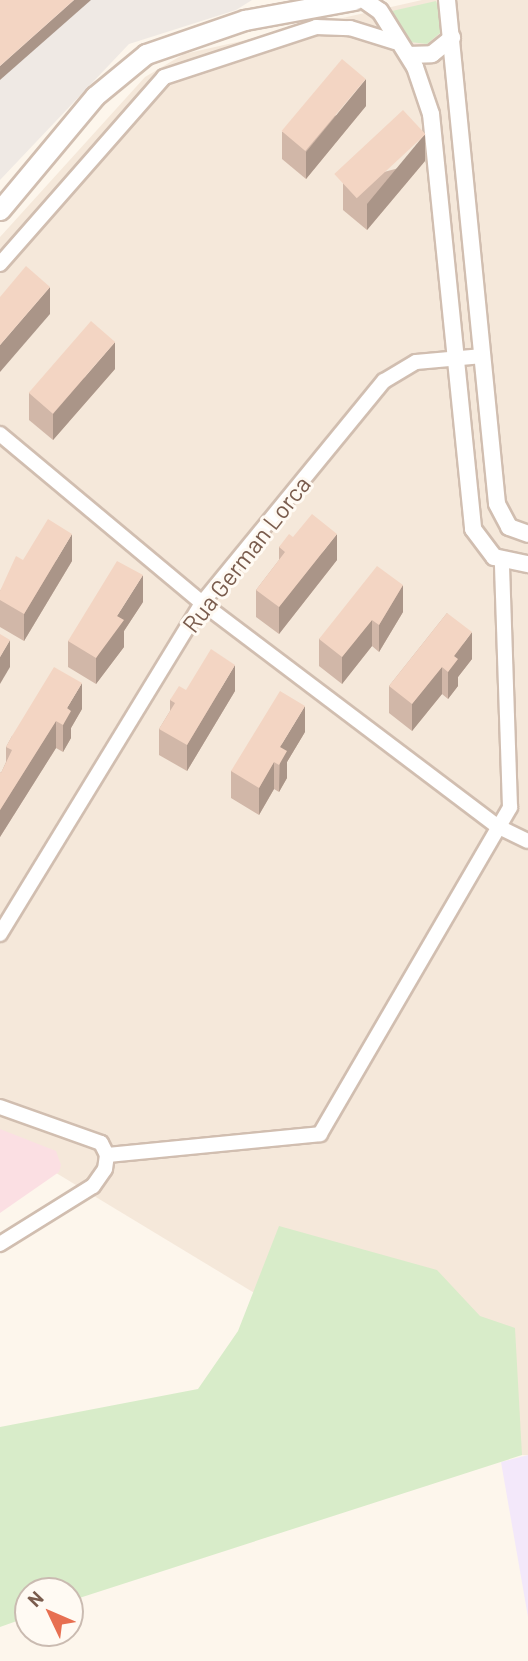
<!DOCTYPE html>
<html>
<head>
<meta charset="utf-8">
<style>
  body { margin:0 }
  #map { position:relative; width:528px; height:1661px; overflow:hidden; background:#fdf6ec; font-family:Barlow,sans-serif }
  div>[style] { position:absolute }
  .residential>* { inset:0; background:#f5e8da }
  .industrial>* { inset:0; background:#efe9e4 }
  .education>* { inset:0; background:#f3e8fa }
  .medical>* { inset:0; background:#fbdfe3 }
  .green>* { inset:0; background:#d8ecc9 }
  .roads { filter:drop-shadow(2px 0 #d1beb0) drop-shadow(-2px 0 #d1beb0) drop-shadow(0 2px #d1beb0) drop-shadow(0 -2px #d1beb0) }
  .minor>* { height:14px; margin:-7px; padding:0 7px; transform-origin:7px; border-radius:7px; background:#fff }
  .tertiary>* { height:16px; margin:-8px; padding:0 8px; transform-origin:8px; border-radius:8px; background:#fff }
  .secondary>* { height:19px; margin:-9.5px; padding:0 9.5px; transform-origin:9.5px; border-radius:9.5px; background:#fff }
  .wall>* { inset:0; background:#d1b7a8 }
  .shaded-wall>* { inset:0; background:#aa9588 }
  .building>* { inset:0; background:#f3d5c3; transform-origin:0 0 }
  span { translate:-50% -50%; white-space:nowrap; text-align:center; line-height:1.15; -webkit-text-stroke:6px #fffaf3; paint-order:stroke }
  .street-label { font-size:24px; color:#7a5c4d }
  .north { position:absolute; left:14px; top:1577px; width:70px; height:70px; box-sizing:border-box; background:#fffaf3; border:2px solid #cabbb1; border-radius:50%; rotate:314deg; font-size:19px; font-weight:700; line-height:28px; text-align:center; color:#7a5c4d }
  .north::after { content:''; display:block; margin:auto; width:24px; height:32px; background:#e76f51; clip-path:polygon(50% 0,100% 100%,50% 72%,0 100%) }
</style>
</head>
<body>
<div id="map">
  <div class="residential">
    <i style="clip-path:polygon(422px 0,528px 0,528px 1455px,522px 1455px,0 1139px,0 237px,145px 77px,184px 54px)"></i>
  </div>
  <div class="industrial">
    <i style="clip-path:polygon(0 0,252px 0,236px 10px,129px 44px,0 180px)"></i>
  </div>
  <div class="education">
    <i style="clip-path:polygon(528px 1455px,528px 1617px,501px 1462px)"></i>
  </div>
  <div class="medical">
    <i style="clip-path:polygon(0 1129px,56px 1151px,61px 1165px,59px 1172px,0 1213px)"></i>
  </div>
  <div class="green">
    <i style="clip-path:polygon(436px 1px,443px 21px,440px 33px,427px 44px,410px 42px,392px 11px)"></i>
    <i style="clip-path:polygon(279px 1226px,437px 1270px,480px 1316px,515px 1328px,522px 1455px,70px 1601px,70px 1591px,28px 1591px,28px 1617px,0 1627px,0 1427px,198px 1389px,238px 1331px)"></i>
  </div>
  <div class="roads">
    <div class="minor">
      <i style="left:0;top:264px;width:249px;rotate:-48.7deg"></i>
      <i style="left:164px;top:77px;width:160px;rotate:-18.2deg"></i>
      <i style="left:316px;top:27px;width:34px;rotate:2deg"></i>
      <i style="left:350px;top:28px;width:47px;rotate:17.3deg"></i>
      <i style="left:0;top:434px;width:263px;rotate:39.9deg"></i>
      <i style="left:202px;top:603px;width:370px;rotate:37.1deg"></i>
      <i style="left:497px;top:826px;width:34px;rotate:26deg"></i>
      <i style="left:0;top:934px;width:388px;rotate:-58.6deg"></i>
      <i style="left:202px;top:603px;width:287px;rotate:-50.7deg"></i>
      <i style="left:384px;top:381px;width:37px;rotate:-31deg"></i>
      <i style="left:416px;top:362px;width:67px;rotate:-5.1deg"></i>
      <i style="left:0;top:1107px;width:107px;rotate:19.6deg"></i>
      <i style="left:101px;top:1143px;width:13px;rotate:63deg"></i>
      <i style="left:107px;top:1155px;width:14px;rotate:98deg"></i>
      <i style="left:105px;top:1169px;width:21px;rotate:125deg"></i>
      <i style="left:93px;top:1186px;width:110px;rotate:148.1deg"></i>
      <i style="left:107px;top:1155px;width:214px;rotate:-5.6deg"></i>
      <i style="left:320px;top:1134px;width:378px;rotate:-59.8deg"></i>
      <i style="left:510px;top:807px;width:246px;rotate:-91.9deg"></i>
    </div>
    <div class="tertiary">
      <i style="left:364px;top:0;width:19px;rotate:35deg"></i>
      <i style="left:380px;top:11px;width:66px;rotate:58deg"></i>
      <i style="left:415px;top:67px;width:50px;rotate:71.2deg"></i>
      <i style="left:431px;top:114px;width:417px;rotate:84.2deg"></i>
      <i style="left:473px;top:529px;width:35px;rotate:53deg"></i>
      <i style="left:494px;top:557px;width:35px;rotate:12deg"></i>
      <i style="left:447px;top:0;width:506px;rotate:84.33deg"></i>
      <i style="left:497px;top:504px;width:26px;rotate:62deg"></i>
      <i style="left:509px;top:527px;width:20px;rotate:20deg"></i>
      <i style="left:408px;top:55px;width:24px;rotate:-2deg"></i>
      <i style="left:432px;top:54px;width:26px;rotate:-39deg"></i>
    </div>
    <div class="secondary">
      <i style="left:0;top:210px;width:148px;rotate:-50.2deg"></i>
      <i style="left:95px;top:96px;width:66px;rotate:-39.5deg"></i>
      <i style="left:146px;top:54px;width:105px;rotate:-19deg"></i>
      <i style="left:245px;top:20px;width:111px;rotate:-10.4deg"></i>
    </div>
  </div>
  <div class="wall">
    <i style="clip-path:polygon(366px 106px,306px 179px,282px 159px,282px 132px)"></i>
    <i style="clip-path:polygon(425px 161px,367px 230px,343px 210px,343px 183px)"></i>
    <i style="clip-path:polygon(115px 369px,53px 440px,29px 420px,29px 393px)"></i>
    <i style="clip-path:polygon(293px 537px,337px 560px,279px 634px,256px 617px,256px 590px,279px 560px,279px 547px)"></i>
    <i style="clip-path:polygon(23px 560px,72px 561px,24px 641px,0 627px,0 591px)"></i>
    <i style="clip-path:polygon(403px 585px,403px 612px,379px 652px,372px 646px,342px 684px,319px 666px,319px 639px)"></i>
    <i style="clip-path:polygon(143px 602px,124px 631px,124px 647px,96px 684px,68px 667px,68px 641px)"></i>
    <i style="clip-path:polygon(447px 613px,472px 659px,458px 677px,458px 686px,448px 699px,442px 694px,412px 731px,389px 713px,389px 686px)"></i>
    <i style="clip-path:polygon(186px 690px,235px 691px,187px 771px,159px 755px,159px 729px,170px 711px,170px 700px)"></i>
    <i style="clip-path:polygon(82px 709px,71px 728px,71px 738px,63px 752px,56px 748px,0 837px,0 772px,1px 773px,6px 762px,6px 747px,12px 736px)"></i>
    <i style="clip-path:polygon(305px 732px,287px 762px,287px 778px,279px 792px,274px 789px,259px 815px,231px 798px,231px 771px)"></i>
  </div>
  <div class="shaded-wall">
    <i style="clip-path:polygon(74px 0,91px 0,0 80px,0 66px)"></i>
    <i style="clip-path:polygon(366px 79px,366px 106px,306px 179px,306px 152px)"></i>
    <i style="clip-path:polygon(425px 134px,425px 161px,367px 230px,367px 204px)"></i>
    <i style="clip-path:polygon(50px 287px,50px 314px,0 372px,0 345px)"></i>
    <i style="clip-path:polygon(115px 342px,115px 369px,53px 440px,53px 414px)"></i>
    <i style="clip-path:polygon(72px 534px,72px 561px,24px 641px,24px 614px)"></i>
    <i style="clip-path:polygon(337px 534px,337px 560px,279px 634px,279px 607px)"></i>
    <i style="clip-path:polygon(143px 575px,143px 602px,124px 631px,124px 647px,96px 684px,96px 658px,117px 616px)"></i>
    <i style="clip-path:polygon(403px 585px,403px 612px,379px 652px,379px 625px)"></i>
    <i style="clip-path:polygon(372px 620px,372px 646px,342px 684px,342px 657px)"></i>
    <i style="clip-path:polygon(472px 632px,472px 659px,458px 677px,458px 686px,448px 699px,448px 672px,454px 656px)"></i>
    <i style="clip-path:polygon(10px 640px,10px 667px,0 684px,0 657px)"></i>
    <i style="clip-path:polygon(235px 665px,235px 691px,187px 771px,187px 745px)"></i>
    <i style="clip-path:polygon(442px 667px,442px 694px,412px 731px,412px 704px)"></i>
    <i style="clip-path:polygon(82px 683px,82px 709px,71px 728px,71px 738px,63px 752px,63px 725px,67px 708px)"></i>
    <i style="clip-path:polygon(305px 706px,305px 732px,287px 762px,287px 778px,279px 792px,280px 747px)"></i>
    <i style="clip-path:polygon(56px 721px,56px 748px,0 837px,0 810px)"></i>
    <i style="clip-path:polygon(274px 762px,274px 789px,259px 815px,259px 788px)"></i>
  </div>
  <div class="building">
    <i style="clip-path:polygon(0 0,74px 0,0 66px)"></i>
    <i style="left:342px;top:59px;width:31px;height:94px;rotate:40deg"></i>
    <i style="left:403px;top:110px;width:33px;height:94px;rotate:47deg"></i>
    <i style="clip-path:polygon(26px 266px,50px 287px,0 345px,0 297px)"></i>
    <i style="left:91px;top:321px;width:32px;height:95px;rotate:41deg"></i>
    <i style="clip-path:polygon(312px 514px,337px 534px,279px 607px,256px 590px,285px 552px,279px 547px,289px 534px,293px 537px)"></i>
    <i style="clip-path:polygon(48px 519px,72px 534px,24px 614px,0 600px,0 591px,16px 556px,23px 560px)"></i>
    <i style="clip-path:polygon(117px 561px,143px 575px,117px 616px,124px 620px,96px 658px,68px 641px)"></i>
    <i style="clip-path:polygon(377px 566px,403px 585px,379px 625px,372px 620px,342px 657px,319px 639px)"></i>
    <i style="clip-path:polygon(447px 613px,472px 632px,454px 656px,458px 659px,448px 672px,442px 667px,412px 704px,389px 686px)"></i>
    <i style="clip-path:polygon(0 634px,10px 640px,0 657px)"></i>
    <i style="clip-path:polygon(211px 649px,235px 665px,187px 745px,159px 729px,175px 703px,170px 700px,179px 686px,186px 690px)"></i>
    <i style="clip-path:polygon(54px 667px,82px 683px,67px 708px,71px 711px,63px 725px,56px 721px,0 810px,0 772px,1px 773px,12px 750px,6px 747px,12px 736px)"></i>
    <i style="clip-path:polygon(280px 691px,305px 706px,280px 747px,287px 751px,279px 765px,274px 762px,259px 788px,231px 771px)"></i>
  </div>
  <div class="street-label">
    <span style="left:246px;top:554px;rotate:-52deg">Rua German Lorca</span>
  </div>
  <div class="north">N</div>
</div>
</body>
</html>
